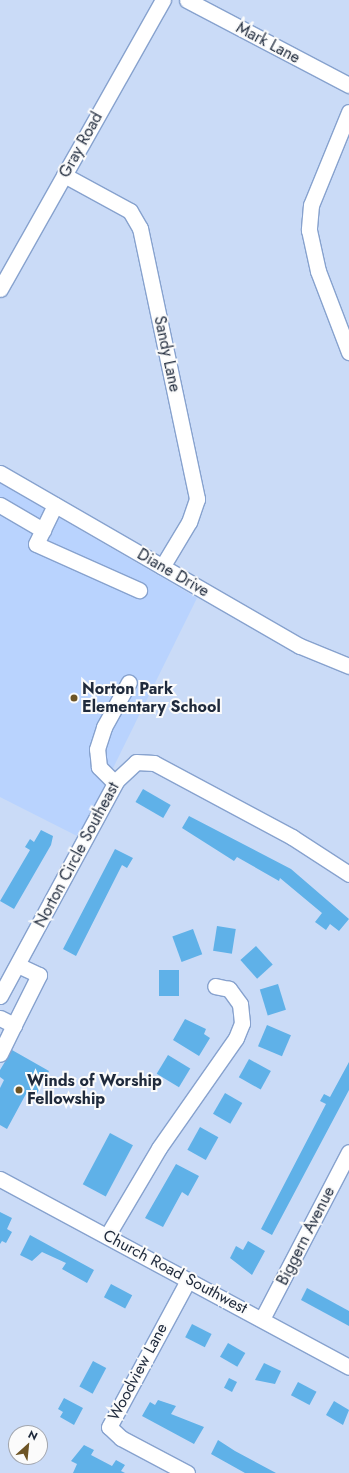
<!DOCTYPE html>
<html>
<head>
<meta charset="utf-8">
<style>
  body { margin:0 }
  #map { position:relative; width:349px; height:1473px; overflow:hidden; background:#cadbf7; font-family:Jost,sans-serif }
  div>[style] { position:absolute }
  .built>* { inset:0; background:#b9d3fe }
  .building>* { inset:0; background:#5fb1e8; transform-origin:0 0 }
  .roads { filter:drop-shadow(1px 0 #87a2ce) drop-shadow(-1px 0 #87a2ce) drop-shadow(0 1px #87a2ce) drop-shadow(0 -1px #87a2ce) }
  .minor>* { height:15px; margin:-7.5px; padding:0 7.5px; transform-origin:7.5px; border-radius:7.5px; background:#fff }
  .dots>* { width:11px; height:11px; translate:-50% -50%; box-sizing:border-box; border:2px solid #fbfbfb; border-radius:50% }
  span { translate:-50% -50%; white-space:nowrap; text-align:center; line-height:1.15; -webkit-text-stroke:4px #fbfbfb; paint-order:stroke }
  .street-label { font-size:16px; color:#1f2a3c }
  .poi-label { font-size:16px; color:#1f2a3c; font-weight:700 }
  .left { translate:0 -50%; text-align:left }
  .north { position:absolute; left:8px; top:1425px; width:40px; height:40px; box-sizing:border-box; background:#fbfbfb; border:1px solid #a3a7af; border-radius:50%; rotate:27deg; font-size:11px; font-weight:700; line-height:16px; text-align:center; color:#1f2a3c }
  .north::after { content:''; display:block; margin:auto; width:14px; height:18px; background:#6d5425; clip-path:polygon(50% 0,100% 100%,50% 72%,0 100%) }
</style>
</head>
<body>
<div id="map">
  <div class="built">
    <i style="clip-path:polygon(0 483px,197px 598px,79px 837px,0 797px)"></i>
  </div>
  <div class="building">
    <i style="left:143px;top:789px;width:32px;height:15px;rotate:30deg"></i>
    <i style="clip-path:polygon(189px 816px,291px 869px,349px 919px,339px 931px,330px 924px,326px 930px,315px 922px,322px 913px,280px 878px,279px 881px,237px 857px,234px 861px,182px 828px)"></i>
    <i style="clip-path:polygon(41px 830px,53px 836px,51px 845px,14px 909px,0 901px,30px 850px,25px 847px,30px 839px,34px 842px)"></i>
    <i style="clip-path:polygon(115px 849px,133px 858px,127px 868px,122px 865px,76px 956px,63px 949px)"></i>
    <i style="left:217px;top:926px;width:19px;height:25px;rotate:9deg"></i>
    <i style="left:193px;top:929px;width:27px;height:22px;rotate:70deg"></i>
    <i style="left:256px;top:946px;width:25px;height:21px;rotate:48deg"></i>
    <i style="left:159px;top:970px;width:20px;height:26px"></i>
    <i style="left:278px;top:984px;width:27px;height:19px;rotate:73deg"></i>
    <i style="clip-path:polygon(185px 1019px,206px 1029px,204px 1034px,210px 1038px,199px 1056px,173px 1040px)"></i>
    <i style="left:267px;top:1025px;width:26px;height:23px;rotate:23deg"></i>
    <i style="clip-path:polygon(12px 1050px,49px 1071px,35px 1097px,27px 1092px,7px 1129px,0 1125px,0 1088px,4px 1080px,0 1077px,0 1070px)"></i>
    <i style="left:168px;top:1055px;width:26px;height:22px;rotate:31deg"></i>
    <i style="left:249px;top:1059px;width:25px;height:21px;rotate:29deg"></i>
    <i style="clip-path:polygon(349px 1062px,349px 1090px,272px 1235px,261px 1229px,326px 1104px,320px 1101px,324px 1094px,330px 1097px)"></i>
    <i style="left:225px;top:1093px;width:20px;height:24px;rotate:30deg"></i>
    <i style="left:200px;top:1127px;width:21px;height:26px;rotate:29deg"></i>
    <i style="left:110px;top:1133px;width:26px;height:58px;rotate:28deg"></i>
    <i style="clip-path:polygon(176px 1164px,199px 1176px,188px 1196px,182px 1192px,163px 1227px,145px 1218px)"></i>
    <i style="clip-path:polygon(0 1212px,12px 1218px,7px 1229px,12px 1232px,6px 1243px,2px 1241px,0 1244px)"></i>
    <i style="clip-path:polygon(30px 1235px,94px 1270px,87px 1283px,62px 1269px,66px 1263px,42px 1252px,32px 1261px,20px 1255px)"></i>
    <i style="clip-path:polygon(248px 1241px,265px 1251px,252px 1275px,230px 1258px,236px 1246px,243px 1250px)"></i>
    <i style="left:111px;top:1284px;width:24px;height:15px;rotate:28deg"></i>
    <i style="clip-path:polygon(307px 1288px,349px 1311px,349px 1326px,301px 1300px)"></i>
    <i style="left:192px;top:1324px;width:22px;height:15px;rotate:27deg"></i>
    <i style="left:228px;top:1343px;width:20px;height:16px;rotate:30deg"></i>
    <i style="left:93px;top:1361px;width:15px;height:29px;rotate:28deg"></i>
    <i style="clip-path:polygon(264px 1363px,281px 1371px,275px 1384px,255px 1380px)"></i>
    <i style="left:229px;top:1378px;width:9px;height:11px;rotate:27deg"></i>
    <i style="left:298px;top:1382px;width:21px;height:15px;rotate:28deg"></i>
    <i style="clip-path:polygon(64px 1398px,83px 1408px,74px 1425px,60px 1417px,63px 1412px,58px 1409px)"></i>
    <i style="clip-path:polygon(158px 1400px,176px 1406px,171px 1414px,204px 1427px,194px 1444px,142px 1416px,150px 1402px,155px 1405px)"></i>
    <i style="clip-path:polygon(334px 1401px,349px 1410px,343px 1425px,326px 1415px)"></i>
    <i style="clip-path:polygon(218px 1440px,235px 1451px,276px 1473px,245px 1473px,211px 1454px)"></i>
    <i style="clip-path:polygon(84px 1445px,94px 1450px,91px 1455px,112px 1466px,116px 1460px,125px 1465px,121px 1471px,125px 1473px,73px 1473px,77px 1464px,71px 1461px)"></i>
  </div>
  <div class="roads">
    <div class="minor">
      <i style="left:187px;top:0;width:183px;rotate:27.7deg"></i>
      <i style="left:349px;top:112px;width:100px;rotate:112.2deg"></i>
      <i style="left:311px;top:205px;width:25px;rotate:95deg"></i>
      <i style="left:309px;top:230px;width:42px;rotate:77.6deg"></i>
      <i style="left:318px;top:271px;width:87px;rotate:69.1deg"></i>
      <i style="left:64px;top:175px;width:75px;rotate:28.6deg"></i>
      <i style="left:130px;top:211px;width:20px;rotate:60deg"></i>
      <i style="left:140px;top:228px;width:277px;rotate:78.1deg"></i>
      <i style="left:197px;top:499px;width:24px;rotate:109deg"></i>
      <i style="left:189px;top:522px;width:52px;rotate:121deg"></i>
      <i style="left:0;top:289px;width:332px;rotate:-60.6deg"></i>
      <i style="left:0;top:473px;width:346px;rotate:30deg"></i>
      <i style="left:300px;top:646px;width:53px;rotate:22.2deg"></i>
      <i style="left:0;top:505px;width:50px;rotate:30.2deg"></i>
      <i style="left:55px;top:505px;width:43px;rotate:116deg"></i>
      <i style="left:36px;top:544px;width:113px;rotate:24.1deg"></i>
      <i style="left:115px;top:783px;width:23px;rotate:-135deg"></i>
      <i style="left:99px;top:767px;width:18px;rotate:-96deg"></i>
      <i style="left:97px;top:749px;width:23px;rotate:-72deg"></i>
      <i style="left:104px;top:727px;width:51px;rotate:-60.9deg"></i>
      <i style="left:0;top:996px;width:246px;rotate:-61.6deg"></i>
      <i style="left:117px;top:780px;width:26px;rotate:-43deg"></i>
      <i style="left:136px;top:762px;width:18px;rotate:3deg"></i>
      <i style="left:154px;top:763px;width:157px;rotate:28.2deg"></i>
      <i style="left:292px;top:837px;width:68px;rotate:33deg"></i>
      <i style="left:0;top:1018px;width:16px;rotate:27deg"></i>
      <i style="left:14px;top:1025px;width:32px;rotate:116deg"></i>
      <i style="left:14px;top:1025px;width:56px;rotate:-63.4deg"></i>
      <i style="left:39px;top:975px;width:23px;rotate:-155deg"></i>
      <i style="left:0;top:1179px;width:396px;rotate:28.3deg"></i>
      <i style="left:107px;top:1236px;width:102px;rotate:-59.4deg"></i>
      <i style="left:159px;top:1148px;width:134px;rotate:-55deg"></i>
      <i style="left:236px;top:1038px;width:16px;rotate:-68deg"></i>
      <i style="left:242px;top:1023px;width:19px;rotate:-96deg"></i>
      <i style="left:240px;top:1004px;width:19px;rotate:-126deg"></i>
      <i style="left:229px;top:989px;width:14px;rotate:-168deg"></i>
      <i style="left:262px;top:1319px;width:188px;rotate:-62.5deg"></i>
      <i style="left:187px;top:1473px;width:75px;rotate:-152.1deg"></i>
      <i style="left:121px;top:1438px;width:16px;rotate:-137deg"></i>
      <i style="left:109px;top:1427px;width:167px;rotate:-61.7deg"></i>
    </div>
  </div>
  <div class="dots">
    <i style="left:74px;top:698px;background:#6d5425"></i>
    <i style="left:19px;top:1090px;background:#6d5425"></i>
  </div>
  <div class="street-label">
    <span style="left:268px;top:43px;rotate:28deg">Mark Lane</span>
    <span style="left:81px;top:145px;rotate:-61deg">Gray Road</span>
    <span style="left:167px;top:354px;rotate:78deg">Sandy Lane</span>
    <span style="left:173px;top:573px;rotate:30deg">Diane Drive</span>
    <span style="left:77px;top:855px;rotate:-62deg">Norton Circle Southeast</span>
    <span style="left:306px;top:1236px;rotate:-63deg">Biggern Avenue</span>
    <span style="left:175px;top:1272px;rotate:28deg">Church Road Southwest</span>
    <span style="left:138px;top:1372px;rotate:-62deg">Woodview Lane</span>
  </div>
  <div class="poi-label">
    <span class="left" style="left:82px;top:698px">Norton Park<br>Elementary School</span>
    <span class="left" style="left:27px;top:1090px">Winds of Worship<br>Fellowship</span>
  </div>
  <div class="north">N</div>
</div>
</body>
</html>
